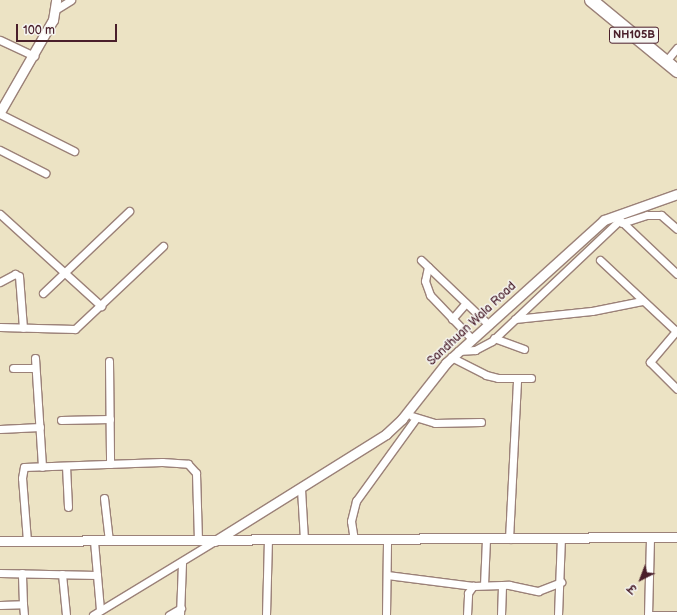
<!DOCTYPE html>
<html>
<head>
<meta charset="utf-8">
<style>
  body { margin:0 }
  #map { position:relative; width:677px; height:615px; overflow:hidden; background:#ece3c4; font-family:"Balsamiq Sans","Playpen Sans Deva",sans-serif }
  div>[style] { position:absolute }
  .roads { filter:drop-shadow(1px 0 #9b8178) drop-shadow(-1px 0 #9b8178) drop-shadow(0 1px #9b8178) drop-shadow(0 -1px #9b8178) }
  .minor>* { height:7px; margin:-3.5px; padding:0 3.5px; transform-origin:3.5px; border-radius:3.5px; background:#fff }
  .tertiary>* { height:9px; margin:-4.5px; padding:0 4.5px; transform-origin:4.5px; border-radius:4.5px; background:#fff }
  .trunk>* { height:12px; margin:-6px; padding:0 6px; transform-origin:6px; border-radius:6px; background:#fff }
  span { translate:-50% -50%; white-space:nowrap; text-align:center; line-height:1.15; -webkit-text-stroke:3px #f6f6f2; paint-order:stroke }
  .shield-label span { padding:1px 3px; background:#f6f6f2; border:1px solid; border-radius:3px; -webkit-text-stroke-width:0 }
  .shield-label { font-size:11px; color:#4a1f2b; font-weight:700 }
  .street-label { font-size:12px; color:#4a1f2b }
  .north { position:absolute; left:621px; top:559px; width:40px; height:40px; -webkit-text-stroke:3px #f6f6f2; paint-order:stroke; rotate:222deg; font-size:11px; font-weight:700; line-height:16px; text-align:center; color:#4a1f2b }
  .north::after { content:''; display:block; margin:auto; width:14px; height:18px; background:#4a1f2b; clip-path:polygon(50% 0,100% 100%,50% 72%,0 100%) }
  .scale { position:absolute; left:16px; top:24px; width:101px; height:18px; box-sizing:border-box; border:2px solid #4a1f2b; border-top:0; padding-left:5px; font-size:12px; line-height:14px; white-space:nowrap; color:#4a1f2b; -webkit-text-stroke:3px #f6f6f2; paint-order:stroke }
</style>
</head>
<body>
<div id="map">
  <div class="roads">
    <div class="minor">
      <i style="left:55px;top:10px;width:19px;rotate:-32deg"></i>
      <i style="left:0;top:40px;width:38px;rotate:25deg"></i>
      <i style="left:666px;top:61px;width:17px;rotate:-50deg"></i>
      <i style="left:0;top:114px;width:83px;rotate:26.6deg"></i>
      <i style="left:0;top:150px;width:51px;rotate:27.1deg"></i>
      <i style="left:0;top:214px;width:137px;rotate:42.3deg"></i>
      <i style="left:618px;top:218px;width:81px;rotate:43.5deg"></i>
      <i style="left:622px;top:223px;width:26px;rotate:-18deg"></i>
      <i style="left:647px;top:215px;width:14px"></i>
      <i style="left:661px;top:215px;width:21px;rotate:41deg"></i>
      <i style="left:421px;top:260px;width:94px;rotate:43.7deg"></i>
      <i style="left:600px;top:260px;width:105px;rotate:43.1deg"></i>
      <i style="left:428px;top:267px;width:14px;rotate:102deg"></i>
      <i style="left:425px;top:281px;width:15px;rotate:70deg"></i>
      <i style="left:430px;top:295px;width:61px;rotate:46.3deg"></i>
      <i style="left:0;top:282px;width:17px;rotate:-28deg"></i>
      <i style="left:15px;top:274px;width:4px;rotate:27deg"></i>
      <i style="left:19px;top:276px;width:52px;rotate:85.6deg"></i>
      <i style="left:43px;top:293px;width:119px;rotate:-43.6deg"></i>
      <i style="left:452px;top:319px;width:21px;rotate:-49deg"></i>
      <i style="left:515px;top:319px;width:77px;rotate:-5.9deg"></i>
      <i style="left:592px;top:311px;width:51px;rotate:-11.3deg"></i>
      <i style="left:0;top:327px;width:75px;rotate:1.5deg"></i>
      <i style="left:75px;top:329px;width:121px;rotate:-43.3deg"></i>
      <i style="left:677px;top:330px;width:42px;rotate:130.2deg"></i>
      <i style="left:650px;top:362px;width:38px;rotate:45deg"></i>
      <i style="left:494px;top:338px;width:32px;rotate:20deg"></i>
      <i style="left:458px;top:351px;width:17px;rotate:-3deg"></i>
      <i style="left:475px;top:350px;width:19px;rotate:-28deg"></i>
      <i style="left:492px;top:341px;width:176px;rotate:-43.4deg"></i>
      <i style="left:451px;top:357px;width:39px;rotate:27deg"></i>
      <i style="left:486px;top:375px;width:12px;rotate:14deg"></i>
      <i style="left:498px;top:378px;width:33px"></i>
      <i style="left:35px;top:358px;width:109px;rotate:86.3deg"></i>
      <i style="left:109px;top:361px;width:103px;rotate:89.4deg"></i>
      <i style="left:13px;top:368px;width:22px"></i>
      <i style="left:412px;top:416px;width:24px;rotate:17deg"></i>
      <i style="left:435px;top:423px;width:46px;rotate:-1.2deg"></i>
      <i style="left:61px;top:420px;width:49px;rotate:-1.2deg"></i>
      <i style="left:0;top:429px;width:40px;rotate:-2.9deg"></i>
      <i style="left:66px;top:466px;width:41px;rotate:87.2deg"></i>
      <i style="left:301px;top:489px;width:51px;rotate:86.6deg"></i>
      <i style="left:104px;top:498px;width:43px;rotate:83.4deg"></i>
      <i style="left:509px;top:539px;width:160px;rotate:-87.1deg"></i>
      <i style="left:354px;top:540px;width:19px;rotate:-99deg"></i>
      <i style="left:351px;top:521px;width:21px;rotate:-76deg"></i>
      <i style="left:356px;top:501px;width:102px;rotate:-54.1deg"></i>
      <i style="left:27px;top:541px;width:63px;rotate:-94.5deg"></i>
      <i style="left:22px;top:478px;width:11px;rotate:-80deg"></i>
      <i style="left:24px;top:467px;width:138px;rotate:-2.1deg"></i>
      <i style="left:162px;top:462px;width:26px;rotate:4deg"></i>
      <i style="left:188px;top:464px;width:12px;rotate:48deg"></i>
      <i style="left:196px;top:473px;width:68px;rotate:88.3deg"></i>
      <i style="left:94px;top:541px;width:69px;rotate:85deg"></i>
      <i style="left:0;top:573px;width:97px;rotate:1.2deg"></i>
      <i style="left:62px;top:574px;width:41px;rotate:84.4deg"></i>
      <i style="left:387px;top:575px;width:87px;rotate:7.3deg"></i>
      <i style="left:484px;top:585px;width:46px;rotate:-87.5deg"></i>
      <i style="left:23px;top:604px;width:11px;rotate:85deg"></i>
      <i style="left:0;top:605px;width:23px;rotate:-2deg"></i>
      <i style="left:23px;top:604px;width:31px;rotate:-92deg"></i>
      <i style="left:93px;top:615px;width:140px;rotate:-31.3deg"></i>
      <i style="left:169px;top:615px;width:14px;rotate:-30deg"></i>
      <i style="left:180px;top:615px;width:52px;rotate:-87.8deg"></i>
      <i style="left:266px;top:615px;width:75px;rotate:-88.5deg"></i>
      <i style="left:386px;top:615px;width:76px;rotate:-89.2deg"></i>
      <i style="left:467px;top:615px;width:22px;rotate:-87deg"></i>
      <i style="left:468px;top:593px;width:9px;rotate:-54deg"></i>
      <i style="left:473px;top:586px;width:36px;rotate:-2deg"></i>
      <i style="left:509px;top:585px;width:30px;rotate:12deg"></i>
      <i style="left:538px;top:591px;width:25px;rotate:-21deg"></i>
      <i style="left:501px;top:615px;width:29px;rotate:-88deg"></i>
      <i style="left:558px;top:615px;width:77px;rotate:-87.8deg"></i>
      <i style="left:648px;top:615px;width:77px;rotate:-88.5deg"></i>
      <i style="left:648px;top:615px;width:29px"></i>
    </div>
    <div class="tertiary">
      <i style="left:0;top:112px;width:106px;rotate:-60.1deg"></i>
      <i style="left:53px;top:20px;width:20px;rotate:-81deg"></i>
      <i style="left:0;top:541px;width:677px;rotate:-0.34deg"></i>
      <i style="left:215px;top:541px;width:202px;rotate:-32deg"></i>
      <i style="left:386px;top:434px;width:22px;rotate:-43deg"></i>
      <i style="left:402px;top:419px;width:71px;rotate:-51.8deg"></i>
      <i style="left:446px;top:363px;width:213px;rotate:-42.1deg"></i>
      <i style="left:604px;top:220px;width:77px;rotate:-19.6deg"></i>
    </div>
    <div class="trunk">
      <i style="left:591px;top:0;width:112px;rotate:39.5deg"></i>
    </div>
  </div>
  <div class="shield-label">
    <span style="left:634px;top:35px">NH105B</span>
  </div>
  <div class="street-label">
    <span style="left:472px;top:324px;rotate:-43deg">Sandhuan Wala Road</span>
  </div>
  <div class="north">उ</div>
  <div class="scale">100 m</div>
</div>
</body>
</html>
